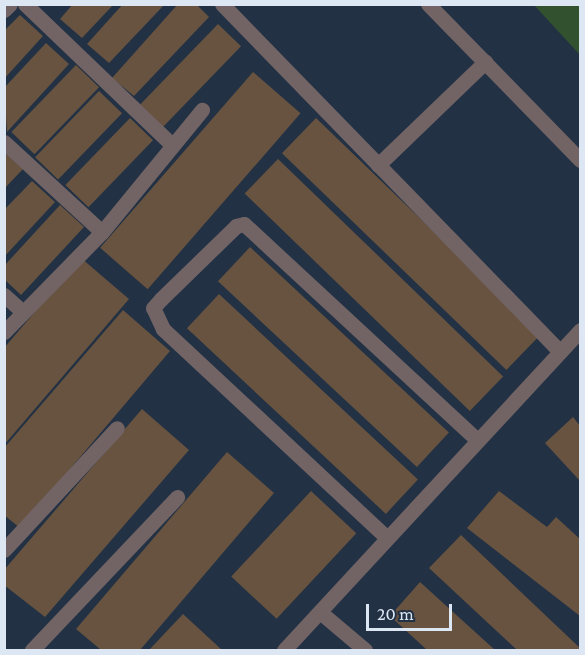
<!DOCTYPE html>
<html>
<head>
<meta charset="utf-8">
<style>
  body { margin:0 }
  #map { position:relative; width:585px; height:655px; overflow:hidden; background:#223144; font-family:"Crimson Pro",serif }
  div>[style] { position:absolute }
  .green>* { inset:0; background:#31512f }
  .building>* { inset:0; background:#675340; transform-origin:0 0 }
  .minor>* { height:15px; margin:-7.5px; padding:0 7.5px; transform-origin:7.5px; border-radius:7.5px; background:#726465 }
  span { translate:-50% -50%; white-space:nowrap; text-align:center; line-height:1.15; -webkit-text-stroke:5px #223144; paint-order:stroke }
  .frame { position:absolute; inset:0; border:6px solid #dde7f3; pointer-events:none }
  .scale { position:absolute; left:366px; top:604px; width:86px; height:27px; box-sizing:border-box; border:3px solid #dde7f3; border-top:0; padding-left:8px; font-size:18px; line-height:21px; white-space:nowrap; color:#dde7f3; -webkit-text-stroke:4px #223144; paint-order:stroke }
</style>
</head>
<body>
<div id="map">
  <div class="green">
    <i style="clip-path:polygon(534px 5px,580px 5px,580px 55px)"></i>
  </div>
  <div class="building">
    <i style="clip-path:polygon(73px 4px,114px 4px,82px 38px,60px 19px)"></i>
    <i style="clip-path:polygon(123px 4px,165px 4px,109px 63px,87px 44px)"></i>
    <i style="clip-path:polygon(178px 4px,196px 4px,209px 17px,134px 96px,112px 78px)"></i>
    <i style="clip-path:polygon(20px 15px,43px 36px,4px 79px,4px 31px)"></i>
    <i style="left:218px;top:24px;width:32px;height:112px;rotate:44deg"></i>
    <i style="clip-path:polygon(46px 43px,69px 64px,7px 132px,4px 88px)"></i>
    <i style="left:76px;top:65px;width:32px;height:93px;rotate:44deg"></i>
    <i style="left:253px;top:72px;width:63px;height:233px;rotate:41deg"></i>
    <i style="left:99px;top:91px;width:32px;height:92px;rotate:44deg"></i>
    <i style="left:130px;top:118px;width:32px;height:93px;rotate:44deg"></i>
    <i style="left:316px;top:118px;width:312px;height:49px;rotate:44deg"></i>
    <i style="clip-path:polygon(4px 152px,23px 169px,4px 189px)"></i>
    <i style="left:278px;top:159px;width:313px;height:48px;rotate:44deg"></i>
    <i style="clip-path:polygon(32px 181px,55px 202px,4px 257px,4px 210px)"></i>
    <i style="clip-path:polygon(60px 205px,84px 227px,21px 295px,4px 279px,4px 266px)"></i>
    <i style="left:250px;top:247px;width:272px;height:47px;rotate:43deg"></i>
    <i style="clip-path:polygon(81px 258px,129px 299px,4px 445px,4px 348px)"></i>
    <i style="left:219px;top:294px;width:272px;height:47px;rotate:43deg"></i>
    <i style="clip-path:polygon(123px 310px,170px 351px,20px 528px,4px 515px,4px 448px)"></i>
    <i style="clip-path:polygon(142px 409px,189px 450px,45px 617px,4px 585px,4px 570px)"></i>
    <i style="clip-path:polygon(573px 417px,580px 426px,580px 481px,545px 443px)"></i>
    <i style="clip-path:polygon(227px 452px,274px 493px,140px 650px,101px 650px,76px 629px)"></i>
    <i style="left:311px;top:491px;width:62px;height:117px;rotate:43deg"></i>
    <i style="clip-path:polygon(499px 491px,547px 527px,556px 517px,580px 539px,580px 616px,467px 528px)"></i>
    <i style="clip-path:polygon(461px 535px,580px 648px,580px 650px,517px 650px,429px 568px)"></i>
    <i style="clip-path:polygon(420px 582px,495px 650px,427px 650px,390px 616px)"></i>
    <i style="clip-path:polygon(183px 614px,222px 650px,149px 650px)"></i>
  </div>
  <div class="minor">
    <i style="left:25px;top:4px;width:204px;rotate:43.8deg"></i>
    <i style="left:222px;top:4px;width:485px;rotate:45.8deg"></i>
    <i style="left:428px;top:4px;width:218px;rotate:45.7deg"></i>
    <i style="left:4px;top:10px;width:8px;rotate:-45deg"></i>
    <i style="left:4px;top:142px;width:133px;rotate:42.6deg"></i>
    <i style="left:378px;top:165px;width:149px;rotate:-43.9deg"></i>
    <i style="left:4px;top:295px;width:25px;rotate:42deg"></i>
    <i style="left:4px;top:332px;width:140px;rotate:-45.6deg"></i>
    <i style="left:102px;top:232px;width:158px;rotate:-50.7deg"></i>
    <i style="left:385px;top:536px;width:304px;rotate:-137deg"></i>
    <i style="left:163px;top:329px;width:23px;rotate:-115deg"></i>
    <i style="left:153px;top:308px;width:12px;rotate:-48deg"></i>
    <i style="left:161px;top:299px;width:105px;rotate:-44.2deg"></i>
    <i style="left:236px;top:226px;width:8px;rotate:-14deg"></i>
    <i style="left:244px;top:224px;width:316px;rotate:42.8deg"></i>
    <i style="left:4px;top:550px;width:166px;rotate:-47.2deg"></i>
    <i style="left:320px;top:612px;width:59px;rotate:40.2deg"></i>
    <i style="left:32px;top:650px;width:211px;rotate:-46.5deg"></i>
    <i style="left:284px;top:650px;width:436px;rotate:-47.2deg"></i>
  </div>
  <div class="frame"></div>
  <div class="scale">20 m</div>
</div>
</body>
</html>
